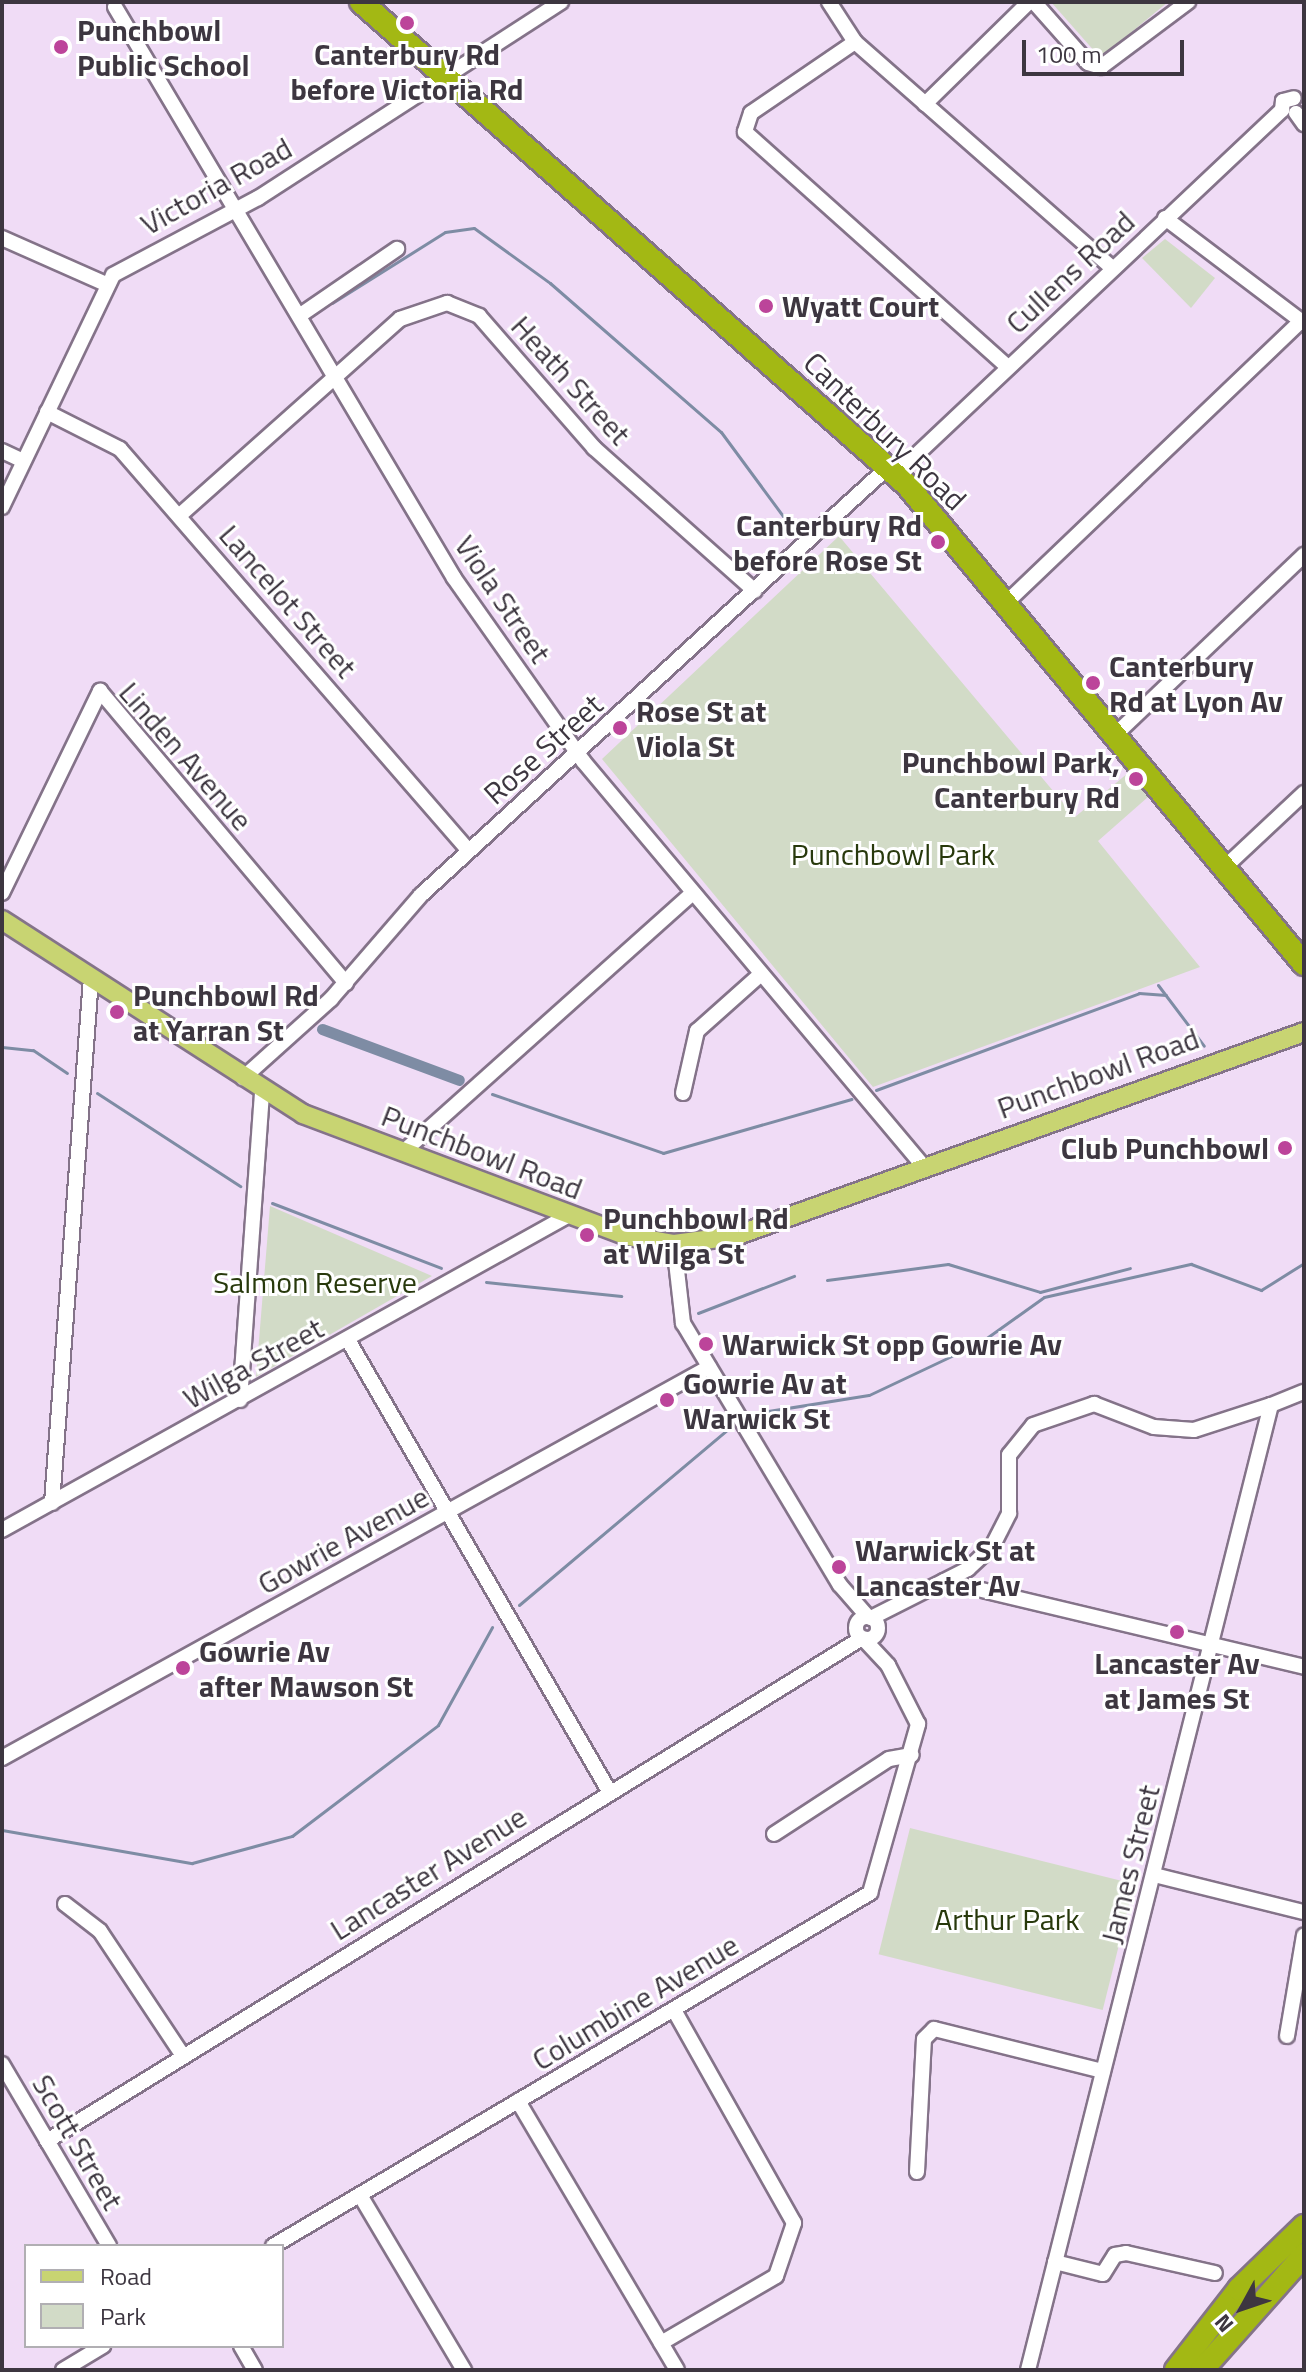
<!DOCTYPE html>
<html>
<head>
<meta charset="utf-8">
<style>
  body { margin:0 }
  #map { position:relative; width:1306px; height:2372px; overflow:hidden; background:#f0dcf6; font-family:"Titillium Web",sans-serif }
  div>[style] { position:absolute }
  .green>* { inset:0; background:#d2dbc7; transform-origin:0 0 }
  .stream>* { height:3px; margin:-1.5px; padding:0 1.5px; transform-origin:1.5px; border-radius:1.5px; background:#7e8ca4 }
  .canal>* { height:11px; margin:-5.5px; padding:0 5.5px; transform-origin:5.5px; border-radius:5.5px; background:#7e8ca4 }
  .roads { filter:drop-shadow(2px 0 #847389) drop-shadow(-2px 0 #847389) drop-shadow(0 2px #847389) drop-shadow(0 -2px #847389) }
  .minor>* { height:14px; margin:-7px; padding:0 7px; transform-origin:7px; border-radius:7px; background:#fff }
  .minor>.ring { margin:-7px; padding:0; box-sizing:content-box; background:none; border:14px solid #fff; border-radius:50% }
  .major>* { height:18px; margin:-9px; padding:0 9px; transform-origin:9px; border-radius:9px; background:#c8d472 }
  .highway>* { height:22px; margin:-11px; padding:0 11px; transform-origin:11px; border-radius:11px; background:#a3b814 }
  .dots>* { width:22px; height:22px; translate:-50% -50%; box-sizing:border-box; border:4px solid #fff; border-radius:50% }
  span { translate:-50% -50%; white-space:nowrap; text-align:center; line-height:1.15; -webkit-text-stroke:6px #fff; paint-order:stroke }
  .poi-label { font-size:30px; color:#3d3640; font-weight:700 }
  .left { translate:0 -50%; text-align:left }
  .right { translate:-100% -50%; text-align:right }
  .street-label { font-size:30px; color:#3d3640 }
  .park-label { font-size:30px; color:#28390c }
  .frame { position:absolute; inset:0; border:4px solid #3d3640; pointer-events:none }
  .legend { position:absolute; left:24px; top:2244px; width:260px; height:104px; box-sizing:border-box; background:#fff; border:2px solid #b1afb3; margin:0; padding:10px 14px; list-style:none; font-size:24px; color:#3d3640 }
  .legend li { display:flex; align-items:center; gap:16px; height:40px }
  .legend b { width:40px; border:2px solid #b1afb3 }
  .north { position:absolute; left:1202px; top:2268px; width:80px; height:80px; -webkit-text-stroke:6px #fff; paint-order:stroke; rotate:230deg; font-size:22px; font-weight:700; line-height:32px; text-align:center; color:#3d3640 }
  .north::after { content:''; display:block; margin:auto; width:28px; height:36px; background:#3d3640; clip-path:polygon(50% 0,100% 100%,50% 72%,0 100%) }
  .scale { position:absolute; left:1022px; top:40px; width:162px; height:36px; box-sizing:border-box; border:4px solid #3d3640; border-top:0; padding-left:10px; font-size:24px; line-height:28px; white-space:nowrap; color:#3d3640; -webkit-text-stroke:6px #fff; paint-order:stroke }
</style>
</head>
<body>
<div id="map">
  <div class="green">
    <i style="clip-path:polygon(1051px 2px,1168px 2px,1105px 54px,1096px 53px)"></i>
    <i style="clip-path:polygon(1165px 239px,1215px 278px,1191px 308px,1142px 258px)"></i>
    <i style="clip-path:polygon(839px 536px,1075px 817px,1128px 773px,1148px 797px,1098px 841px,1200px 967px,873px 1087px,602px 759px)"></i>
    <i style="clip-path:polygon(270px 1206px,432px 1276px,256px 1377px)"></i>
    <i style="left:910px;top:1828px;width:231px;height:130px;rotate:14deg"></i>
  </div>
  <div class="stream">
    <i style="left:332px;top:303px;width:133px;rotate:-32.1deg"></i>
    <i style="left:445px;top:232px;width:29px;rotate:-8deg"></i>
    <i style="left:474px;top:228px;width:94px;rotate:35.9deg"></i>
    <i style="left:550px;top:283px;width:227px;rotate:41.1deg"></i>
    <i style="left:721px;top:432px;width:123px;rotate:53.6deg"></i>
    <i style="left:1158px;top:985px;width:76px;rotate:53deg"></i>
    <i style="left:2px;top:1047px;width:31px;rotate:6deg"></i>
    <i style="left:33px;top:1050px;width:41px;rotate:34.1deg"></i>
    <i style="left:876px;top:1090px;width:280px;rotate:-20.2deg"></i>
    <i style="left:1139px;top:993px;width:27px;rotate:4deg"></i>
    <i style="left:97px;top:1093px;width:171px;rotate:33deg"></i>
    <i style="left:492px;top:1094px;width:181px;rotate:19deg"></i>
    <i style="left:663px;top:1153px;width:196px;rotate:-16deg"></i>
    <i style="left:272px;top:1203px;width:181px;rotate:21deg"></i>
    <i style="left:827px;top:1280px;width:122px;rotate:-7.5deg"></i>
    <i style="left:948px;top:1264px;width:96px;rotate:16.9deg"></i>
    <i style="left:1040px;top:1292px;width:93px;rotate:-14.9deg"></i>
    <i style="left:486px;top:1282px;width:136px;rotate:5.9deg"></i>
    <i style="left:698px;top:1313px;width:103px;rotate:-21.1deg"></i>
    <i style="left:756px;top:1413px;width:114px;rotate:-9.1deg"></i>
    <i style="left:869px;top:1395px;width:124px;rotate:-25.3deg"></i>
    <i style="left:981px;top:1342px;width:77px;rotate:-35.5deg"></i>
    <i style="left:1044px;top:1297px;width:151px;rotate:-12.7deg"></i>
    <i style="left:1191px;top:1264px;width:75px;rotate:20.4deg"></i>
    <i style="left:1261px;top:1290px;width:51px;rotate:-32.1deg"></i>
    <i style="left:519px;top:1605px;width:272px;rotate:-40.1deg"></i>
    <i style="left:2px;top:1830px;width:193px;rotate:9.9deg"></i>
    <i style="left:192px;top:1863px;width:104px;rotate:-15.1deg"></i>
    <i style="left:292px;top:1836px;width:183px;rotate:-37.2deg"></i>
    <i style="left:438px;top:1725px;width:112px;rotate:-61.1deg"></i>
  </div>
  <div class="canal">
    <i style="left:322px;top:1029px;width:146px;rotate:20.4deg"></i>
  </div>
  <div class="roads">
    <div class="minor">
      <i style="left:829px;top:2px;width:48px;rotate:57deg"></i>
      <i style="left:855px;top:42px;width:342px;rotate:41.3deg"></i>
      <i style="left:1034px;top:2px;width:81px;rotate:48.5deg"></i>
      <i style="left:1088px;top:63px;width:14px;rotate:17deg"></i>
      <i style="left:1101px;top:67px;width:109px;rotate:-36.8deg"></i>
      <i style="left:115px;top:7px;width:664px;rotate:59.3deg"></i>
      <i style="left:454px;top:578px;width:224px;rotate:54.8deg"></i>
      <i style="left:583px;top:761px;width:530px;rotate:49.97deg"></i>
      <i style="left:855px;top:42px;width:126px;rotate:145.7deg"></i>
      <i style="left:751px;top:113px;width:20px;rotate:108deg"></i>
      <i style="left:745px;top:132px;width:353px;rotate:41.8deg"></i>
      <i style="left:925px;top:104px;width:146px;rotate:-44.4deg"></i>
      <i style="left:1282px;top:110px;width:9px;rotate:-84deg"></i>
      <i style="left:1283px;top:101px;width:11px;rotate:-15deg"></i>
      <i style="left:1296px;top:113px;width:14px;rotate:54deg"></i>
      <i style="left:1165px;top:218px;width:174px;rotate:37.1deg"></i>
      <i style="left:2px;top:238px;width:114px;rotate:23.9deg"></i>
      <i style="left:299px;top:316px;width:119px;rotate:-34.4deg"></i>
      <i style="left:47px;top:412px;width:82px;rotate:26.9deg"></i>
      <i style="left:120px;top:449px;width:532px;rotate:49.04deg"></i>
      <i style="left:2px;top:451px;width:23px;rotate:25deg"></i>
      <i style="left:896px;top:474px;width:531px;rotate:-43.32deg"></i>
      <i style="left:2px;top:507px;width:257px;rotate:-64.4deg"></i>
      <i style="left:113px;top:275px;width:164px;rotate:-28deg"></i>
      <i style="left:258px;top:198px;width:361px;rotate:-32.9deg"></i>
      <i style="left:180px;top:515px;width:295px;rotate:-41.7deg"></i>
      <i style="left:400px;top:319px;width:50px;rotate:-18.8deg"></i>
      <i style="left:447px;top:303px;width:35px;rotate:22deg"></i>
      <i style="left:479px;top:316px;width:175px;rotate:48.9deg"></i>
      <i style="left:594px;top:448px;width:215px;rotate:41.6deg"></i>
      <i style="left:1007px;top:602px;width:407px;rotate:-43.7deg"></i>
      <i style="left:1116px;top:734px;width:260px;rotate:-43.6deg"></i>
      <i style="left:1226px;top:866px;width:107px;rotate:-43.1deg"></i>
      <i style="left:2px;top:893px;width:225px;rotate:-64.1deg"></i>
      <i style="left:100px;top:691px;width:382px;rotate:49.9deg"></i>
      <i style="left:243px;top:1078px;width:118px;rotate:-41.9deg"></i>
      <i style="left:331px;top:999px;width:138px;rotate:-49.1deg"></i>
      <i style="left:421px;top:895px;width:633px;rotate:-42.5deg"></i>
      <i style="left:683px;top:1093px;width:64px;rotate:-77.3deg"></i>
      <i style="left:697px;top:1031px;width:86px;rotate:-41.7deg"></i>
      <i style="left:403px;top:1152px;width:389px;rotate:-41.8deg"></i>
      <i style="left:674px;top:1244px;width:80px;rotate:83.5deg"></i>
      <i style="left:683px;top:1323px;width:305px;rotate:59.1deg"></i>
      <i style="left:840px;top:1585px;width:43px;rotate:48.8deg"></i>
      <i style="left:348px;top:1340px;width:521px;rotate:59.94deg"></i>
      <i style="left:240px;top:1400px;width:310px;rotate:-85.9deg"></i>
      <i style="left:52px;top:1503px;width:526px;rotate:-85.75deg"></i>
      <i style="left:2px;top:1530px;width:649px;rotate:-29.05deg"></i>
      <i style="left:944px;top:1581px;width:370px;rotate:13.4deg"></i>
      <i class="ring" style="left:856px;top:1617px;width:8px;height:8px"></i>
      <i style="left:871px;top:1618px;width:109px;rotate:-26.8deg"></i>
      <i style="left:968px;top:1569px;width:33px;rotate:-43deg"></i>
      <i style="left:992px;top:1547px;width:38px;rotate:-63deg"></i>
      <i style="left:1009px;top:1513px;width:58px;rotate:-90deg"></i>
      <i style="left:1009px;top:1455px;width:38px;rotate:-51deg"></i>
      <i style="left:1033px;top:1425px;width:65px;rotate:-19deg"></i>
      <i style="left:1094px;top:1404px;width:64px;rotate:21deg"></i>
      <i style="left:1154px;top:1427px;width:40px;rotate:4.3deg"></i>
      <i style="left:1194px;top:1430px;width:81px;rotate:-18deg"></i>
      <i style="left:2px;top:1758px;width:808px;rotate:-28.94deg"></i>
      <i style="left:774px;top:1834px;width:137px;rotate:-33.1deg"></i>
      <i style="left:889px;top:1759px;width:23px;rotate:-10deg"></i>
      <i style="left:1154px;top:1875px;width:154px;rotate:13.9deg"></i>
      <i style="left:65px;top:1904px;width:44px;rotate:37.6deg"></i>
      <i style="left:100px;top:1931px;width:150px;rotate:56.4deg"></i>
      <i style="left:1287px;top:2036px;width:102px;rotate:-80.4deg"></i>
      <i style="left:2px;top:2064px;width:211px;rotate:59.5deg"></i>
      <i style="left:518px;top:2101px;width:312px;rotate:59.4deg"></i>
      <i style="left:47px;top:2141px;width:958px;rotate:-31.68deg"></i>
      <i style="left:917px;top:2172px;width:133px;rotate:-87deg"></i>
      <i style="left:924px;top:2039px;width:14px;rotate:-45deg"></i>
      <i style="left:934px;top:2029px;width:174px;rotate:14deg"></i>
      <i style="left:360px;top:2195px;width:204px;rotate:59.3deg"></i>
      <i style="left:273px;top:2246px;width:694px;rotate:-30.6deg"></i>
      <i style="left:870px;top:1893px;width:176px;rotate:-74.1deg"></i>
      <i style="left:918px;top:1724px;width:66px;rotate:-117deg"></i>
      <i style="left:888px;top:1665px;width:35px;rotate:-133deg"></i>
      <i style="left:1055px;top:2262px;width:49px;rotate:14deg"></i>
      <i style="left:1103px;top:2274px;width:22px;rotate:-58deg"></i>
      <i style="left:1115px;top:2255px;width:11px;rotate:-10deg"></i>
      <i style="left:1126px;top:2253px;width:91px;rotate:12.7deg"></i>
      <i style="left:661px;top:2343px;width:133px;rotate:-30.2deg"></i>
      <i style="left:776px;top:2276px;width:56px;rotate:-71.2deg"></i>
      <i style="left:794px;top:2223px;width:244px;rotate:-119.4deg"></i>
      <i style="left:241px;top:2346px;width:28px;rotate:60deg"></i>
      <i style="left:63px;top:2370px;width:47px;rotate:-31deg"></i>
      <i style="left:1028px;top:2370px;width:995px;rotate:-75.87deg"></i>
      <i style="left:1271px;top:1405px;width:35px;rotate:-22deg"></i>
    </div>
    <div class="major">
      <i style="left:2px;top:920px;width:358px;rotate:32.8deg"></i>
      <i style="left:303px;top:1114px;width:347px;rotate:20.6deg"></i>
      <i style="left:628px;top:1236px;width:47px;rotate:9.9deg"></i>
      <i style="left:674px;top:1244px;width:62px;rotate:-7.5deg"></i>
      <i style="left:735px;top:1236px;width:604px;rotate:-19.72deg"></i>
    </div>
    <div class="highway">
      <i style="left:361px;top:2px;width:729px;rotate:41.5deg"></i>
      <i style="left:907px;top:485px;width:622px;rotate:50.35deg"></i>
      <i style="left:1176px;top:2370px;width:103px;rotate:-52.1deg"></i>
      <i style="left:1239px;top:2289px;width:91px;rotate:-44.1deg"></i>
      <i style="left:1202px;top:2370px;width:154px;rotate:-48.4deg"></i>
    </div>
  </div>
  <div class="dots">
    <i style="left:407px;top:23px;background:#bc449a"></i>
    <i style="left:61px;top:47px;background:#bc449a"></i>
    <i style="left:766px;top:306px;background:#bc449a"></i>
    <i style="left:938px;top:542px;background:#bc449a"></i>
    <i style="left:1093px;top:683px;background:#bc449a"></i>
    <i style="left:620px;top:728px;background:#bc449a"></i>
    <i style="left:1136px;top:779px;background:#bc449a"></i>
    <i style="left:117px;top:1012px;background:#bc449a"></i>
    <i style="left:1285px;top:1148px;background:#bc449a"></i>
    <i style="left:587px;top:1235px;background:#bc449a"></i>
    <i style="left:706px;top:1344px;background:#bc449a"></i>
    <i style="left:667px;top:1400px;background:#bc449a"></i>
    <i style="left:839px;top:1567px;background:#bc449a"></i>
    <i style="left:1177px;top:1632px;background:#bc449a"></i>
    <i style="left:183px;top:1668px;background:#bc449a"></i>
  </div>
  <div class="poi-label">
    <span class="left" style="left:77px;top:47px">Punchbowl<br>Public School</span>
    <span style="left:407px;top:71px">Canterbury Rd<br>before Victoria Rd</span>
    <span class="left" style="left:782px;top:306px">Wyatt Court</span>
    <span class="right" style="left:922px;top:542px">Canterbury Rd<br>before Rose St</span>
    <span class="left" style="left:1109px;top:683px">Canterbury<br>Rd at Lyon Av</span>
    <span class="left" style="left:636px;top:728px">Rose St at<br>Viola St</span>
    <span class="right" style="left:1120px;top:779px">Punchbowl Park,<br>Canterbury Rd</span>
    <span class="left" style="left:133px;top:1012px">Punchbowl Rd<br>at Yarran St</span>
    <span class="right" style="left:1269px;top:1148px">Club Punchbowl</span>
    <span class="left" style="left:603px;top:1235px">Punchbowl Rd<br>at Wilga St</span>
    <span class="left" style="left:722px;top:1344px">Warwick St opp Gowrie Av</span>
    <span class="left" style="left:683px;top:1400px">Gowrie Av at<br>Warwick St</span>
    <span class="left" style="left:855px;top:1567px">Warwick St at<br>Lancaster Av</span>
    <span class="left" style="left:199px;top:1668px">Gowrie Av<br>after Mawson St</span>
    <span style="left:1177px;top:1680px">Lancaster Av<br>at James St</span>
  </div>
  <div class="street-label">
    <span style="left:216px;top:186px;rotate:-29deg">Victoria Road</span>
    <span style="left:1070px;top:272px;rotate:-43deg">Cullens Road</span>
    <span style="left:571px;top:380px;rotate:48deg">Heath Street</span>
    <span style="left:885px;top:431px;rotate:44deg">Canterbury Road</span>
    <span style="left:503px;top:599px;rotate:56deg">Viola Street</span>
    <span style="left:288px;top:601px;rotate:49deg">Lancelot Street</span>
    <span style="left:543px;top:749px;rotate:-42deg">Rose Street</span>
    <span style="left:186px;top:756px;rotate:49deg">Linden Avenue</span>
    <span style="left:1098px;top:1073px;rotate:-20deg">Punchbowl Road</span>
    <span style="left:482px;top:1152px;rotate:21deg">Punchbowl Road</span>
    <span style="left:253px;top:1363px;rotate:-29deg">Wilga Street</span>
    <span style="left:343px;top:1540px;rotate:-29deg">Gowrie Avenue</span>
    <span style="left:1130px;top:1864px;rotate:-76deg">James Street</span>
    <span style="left:428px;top:1873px;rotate:-32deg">Lancaster Avenue</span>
    <span style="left:635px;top:2002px;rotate:-31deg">Columbine Avenue</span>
    <span style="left:78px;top:2142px;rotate:60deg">Scott Street</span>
  </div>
  <div class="park-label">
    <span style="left:893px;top:854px">Punchbowl Park</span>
    <span style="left:315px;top:1282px">Salmon Reserve</span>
    <span style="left:1007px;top:1919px">Arthur Park</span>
  </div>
  <div class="frame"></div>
  <ul class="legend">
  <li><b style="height:10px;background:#c8d472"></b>Road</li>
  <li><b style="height:22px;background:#d2dbc7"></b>Park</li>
  </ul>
  <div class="north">N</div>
  <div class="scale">100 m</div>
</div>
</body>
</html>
